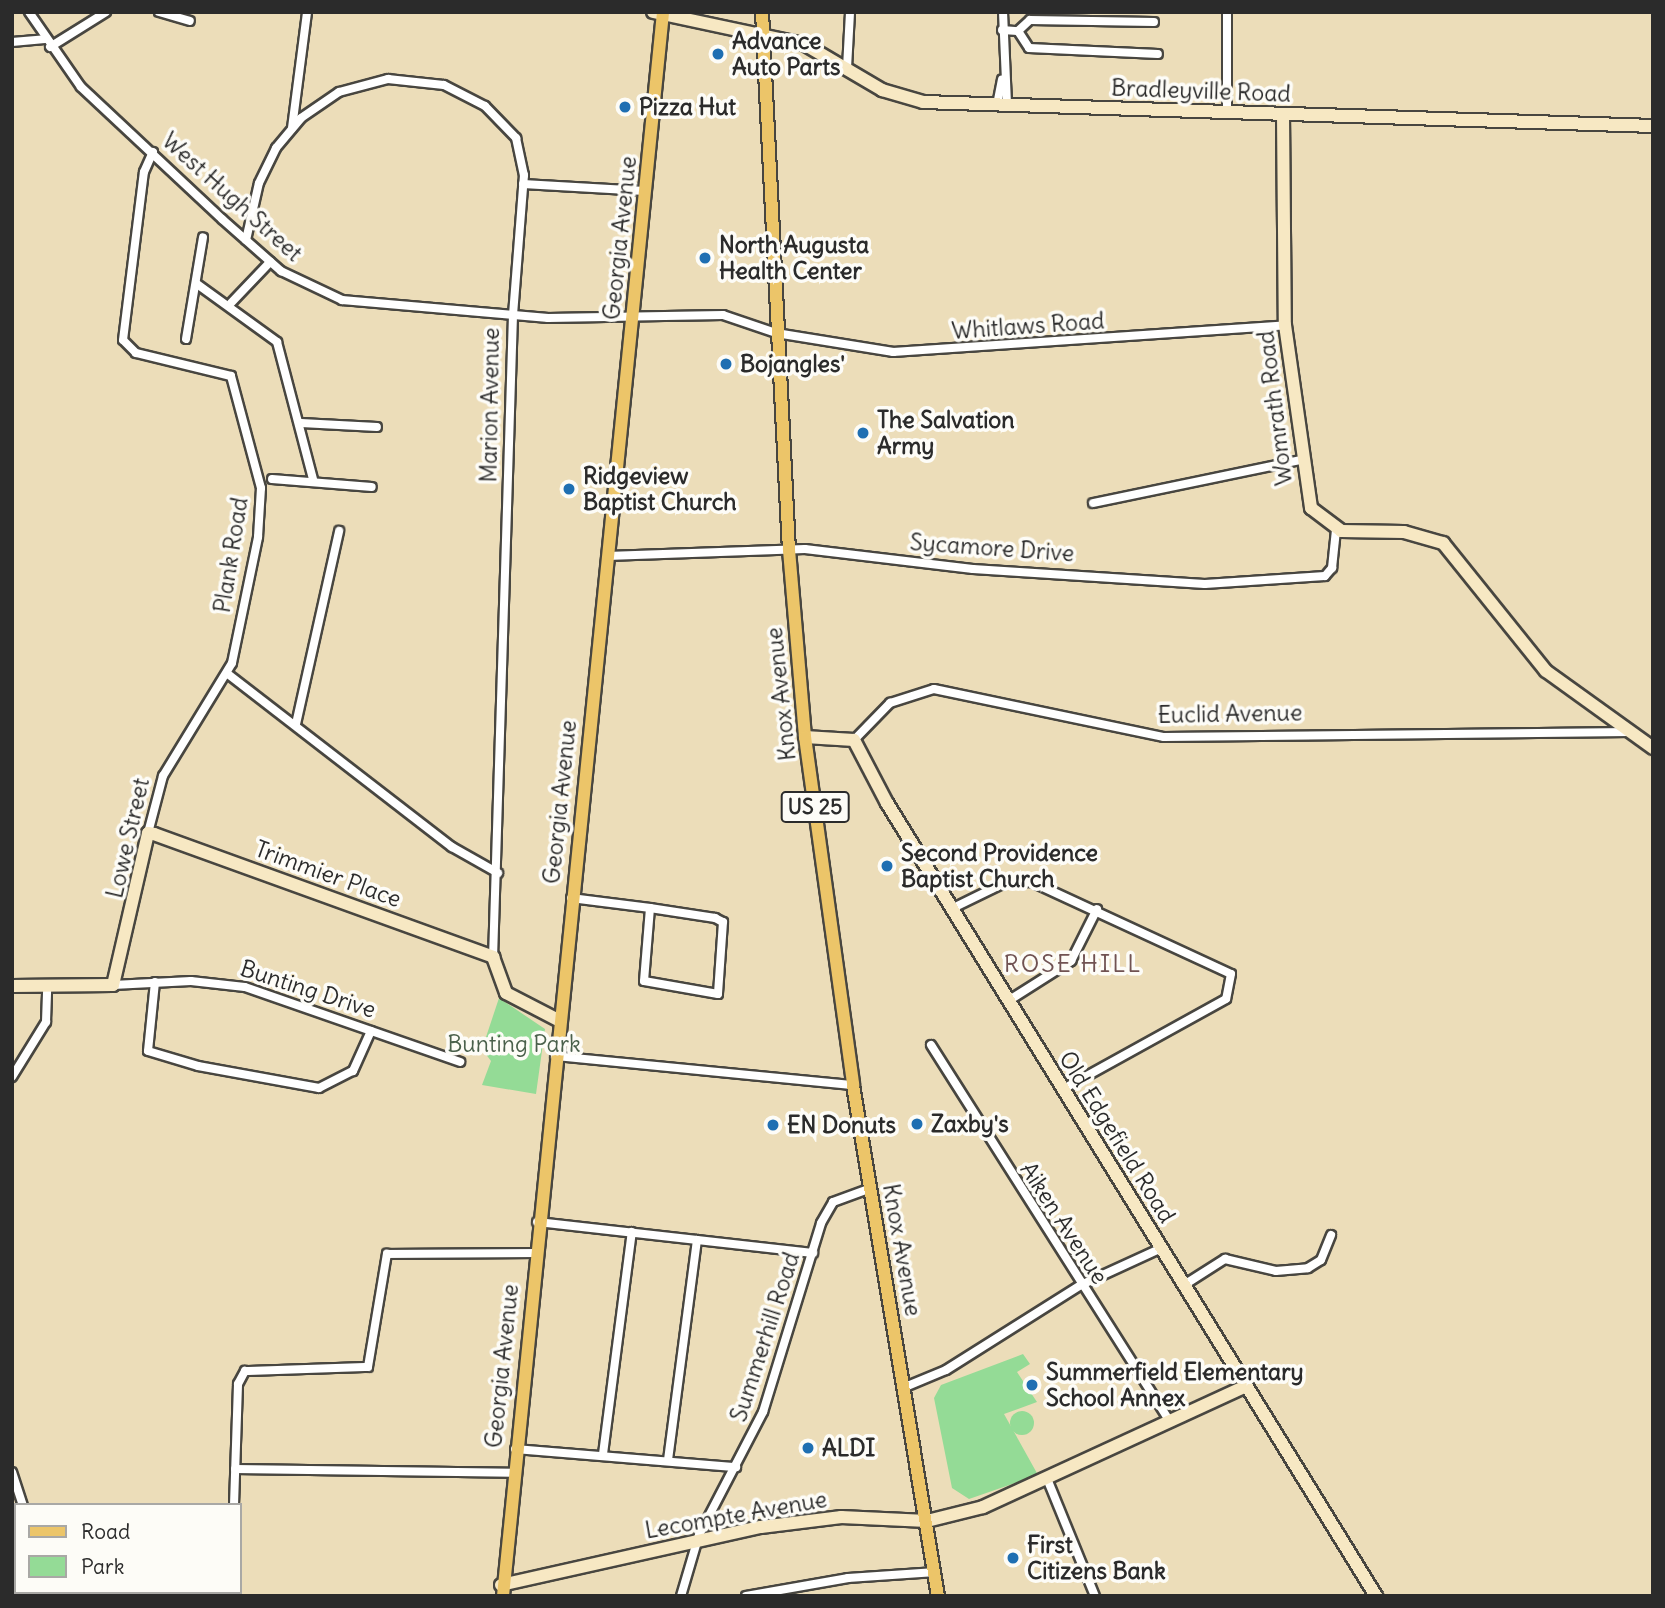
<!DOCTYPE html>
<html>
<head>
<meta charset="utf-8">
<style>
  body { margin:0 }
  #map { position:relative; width:1665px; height:1608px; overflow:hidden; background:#ecddb9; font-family:Delius,sans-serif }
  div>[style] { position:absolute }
  .green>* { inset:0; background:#94db96 }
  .round { border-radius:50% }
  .roads { filter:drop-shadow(2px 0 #484640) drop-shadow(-2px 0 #484640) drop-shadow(0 2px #484640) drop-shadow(0 -2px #484640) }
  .street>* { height:8px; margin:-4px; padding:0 4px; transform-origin:4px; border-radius:4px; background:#fff }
  .secondary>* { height:12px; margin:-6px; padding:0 6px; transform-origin:6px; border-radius:6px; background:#f7e8c3 }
  .primary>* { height:12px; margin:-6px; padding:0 6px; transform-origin:6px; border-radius:6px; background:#ecc569 }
  .dots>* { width:19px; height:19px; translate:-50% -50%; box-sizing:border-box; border:4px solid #fdfcf7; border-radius:50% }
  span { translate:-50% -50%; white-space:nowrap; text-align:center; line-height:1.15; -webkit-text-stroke:7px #fdfcf7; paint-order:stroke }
  .shield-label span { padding:2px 5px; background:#fdfcf7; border:2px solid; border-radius:5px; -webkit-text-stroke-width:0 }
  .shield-label { font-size:21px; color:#2b2b2b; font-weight:700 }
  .poi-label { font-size:23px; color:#2b2b2b; font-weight:700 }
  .left { translate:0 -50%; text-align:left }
  .street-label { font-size:23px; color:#2b2b2b }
  .park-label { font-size:23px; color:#4a604b }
  .neighbourhood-label { font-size:24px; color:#705252; letter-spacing:2px }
  .frame { position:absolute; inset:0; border:14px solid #2b2b2b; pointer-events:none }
  .legend { position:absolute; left:14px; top:1503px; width:228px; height:91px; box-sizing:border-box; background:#fdfcf7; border:2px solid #a9a8a5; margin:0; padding:9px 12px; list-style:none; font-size:21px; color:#2b2b2b }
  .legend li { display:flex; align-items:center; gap:14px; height:35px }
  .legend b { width:35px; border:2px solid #a9a8a5 }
</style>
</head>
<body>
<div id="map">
  <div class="green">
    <i style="clip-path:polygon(499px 998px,545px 1029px,536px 1094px,482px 1085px,491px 1061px,482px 1049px)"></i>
    <i style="clip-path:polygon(1023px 1354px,1030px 1364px,1017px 1372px,1037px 1402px,1004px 1414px,1038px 1475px,969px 1499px,952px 1488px,934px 1398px,941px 1385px)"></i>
    <i class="round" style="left:1010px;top:1411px;width:24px;height:24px"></i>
  </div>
  <div class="roads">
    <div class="street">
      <i style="left:29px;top:12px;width:91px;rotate:55.3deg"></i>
      <i style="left:81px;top:87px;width:193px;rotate:43.1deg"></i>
      <i style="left:222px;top:219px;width:79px;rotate:41.4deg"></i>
      <i style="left:281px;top:271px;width:68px;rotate:25.4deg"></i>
      <i style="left:342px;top:300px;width:207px;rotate:5deg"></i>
      <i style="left:548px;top:318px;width:175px;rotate:-1deg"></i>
      <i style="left:723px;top:315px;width:56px;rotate:18.8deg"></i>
      <i style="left:776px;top:333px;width:119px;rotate:9.2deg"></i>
      <i style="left:893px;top:352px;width:393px;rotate:-3.9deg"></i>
      <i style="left:159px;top:12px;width:32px;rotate:16deg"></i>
      <i style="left:1003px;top:12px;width:93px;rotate:87.5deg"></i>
      <i style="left:1002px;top:30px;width:16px;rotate:4deg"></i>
      <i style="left:1018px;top:31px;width:16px;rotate:-43deg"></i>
      <i style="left:1030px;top:20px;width:124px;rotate:0.9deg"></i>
      <i style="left:1018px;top:31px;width:20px;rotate:57deg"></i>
      <i style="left:1029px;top:48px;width:129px;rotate:2.7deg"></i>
      <i style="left:12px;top:42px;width:33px;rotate:-5deg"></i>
      <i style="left:50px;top:47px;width:66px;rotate:-32deg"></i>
      <i style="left:847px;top:68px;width:56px;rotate:-86.9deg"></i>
      <i style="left:997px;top:105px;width:26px;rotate:-79deg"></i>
      <i style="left:1227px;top:111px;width:99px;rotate:-90deg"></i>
      <i style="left:292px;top:128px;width:117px;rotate:-82.6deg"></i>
      <i style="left:523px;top:184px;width:122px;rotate:3.3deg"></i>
      <i style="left:246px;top:240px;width:58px;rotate:-77.2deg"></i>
      <i style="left:259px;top:183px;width:39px;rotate:-64deg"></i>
      <i style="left:276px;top:148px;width:39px;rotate:-50deg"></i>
      <i style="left:301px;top:118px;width:46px;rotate:-34.4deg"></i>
      <i style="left:339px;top:92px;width:51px;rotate:-14.9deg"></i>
      <i style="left:388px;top:79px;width:56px;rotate:6.1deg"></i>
      <i style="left:444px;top:85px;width:46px;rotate:27.1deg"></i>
      <i style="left:485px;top:106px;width:45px;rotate:45.9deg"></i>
      <i style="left:516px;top:138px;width:38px;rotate:78deg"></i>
      <i style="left:524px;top:175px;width:140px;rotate:94.5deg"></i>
      <i style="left:513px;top:315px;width:642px;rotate:91.78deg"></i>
      <i style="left:197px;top:284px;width:99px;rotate:35.9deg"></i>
      <i style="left:277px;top:342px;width:142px;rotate:75.3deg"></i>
      <i style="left:231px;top:303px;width:57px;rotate:-46.4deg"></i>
      <i style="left:186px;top:339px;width:103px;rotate:-80.5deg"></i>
      <i style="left:301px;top:423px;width:76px;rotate:3deg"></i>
      <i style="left:272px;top:479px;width:100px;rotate:4.6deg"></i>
      <i style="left:1093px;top:503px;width:211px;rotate:-11.7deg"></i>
      <i style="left:607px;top:556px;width:198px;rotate:-2deg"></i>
      <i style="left:805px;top:549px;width:169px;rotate:6.8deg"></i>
      <i style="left:973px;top:569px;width:232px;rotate:3.7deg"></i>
      <i style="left:1205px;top:584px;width:120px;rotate:-3.8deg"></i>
      <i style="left:1325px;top:576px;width:11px;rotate:-49deg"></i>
      <i style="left:1332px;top:568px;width:38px;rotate:-84deg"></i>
      <i style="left:228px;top:674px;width:283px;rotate:37.7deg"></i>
      <i style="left:452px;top:847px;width:53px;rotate:29.5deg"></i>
      <i style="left:296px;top:724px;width:198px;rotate:-77.4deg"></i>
      <i style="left:854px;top:740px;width:52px;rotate:-45.8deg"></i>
      <i style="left:890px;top:703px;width:46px;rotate:-17.7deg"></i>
      <i style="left:934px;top:689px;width:235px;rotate:11.8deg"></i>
      <i style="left:1164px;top:737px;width:466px;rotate:-0.6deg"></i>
      <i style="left:148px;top:833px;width:59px;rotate:-75.3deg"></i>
      <i style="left:163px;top:776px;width:132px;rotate:-58.6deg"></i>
      <i style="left:232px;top:663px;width:129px;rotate:-78.3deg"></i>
      <i style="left:258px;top:537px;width:49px;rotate:-86.5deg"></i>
      <i style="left:261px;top:488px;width:116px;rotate:-105deg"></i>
      <i style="left:231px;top:376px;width:98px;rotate:-166.4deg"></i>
      <i style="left:136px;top:353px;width:18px;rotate:-135deg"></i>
      <i style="left:123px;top:340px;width:169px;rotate:-82.9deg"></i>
      <i style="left:144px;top:172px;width:22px;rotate:-66deg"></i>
      <i style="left:571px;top:898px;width:80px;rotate:7.2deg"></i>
      <i style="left:650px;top:908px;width:66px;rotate:8.7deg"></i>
      <i style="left:715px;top:918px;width:9px;rotate:27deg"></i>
      <i style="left:723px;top:922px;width:72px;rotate:94deg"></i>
      <i style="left:718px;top:994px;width:75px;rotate:-170deg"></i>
      <i style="left:644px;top:981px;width:73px;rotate:-85.3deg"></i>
      <i style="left:951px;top:909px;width:59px;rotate:-26.1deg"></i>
      <i style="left:1004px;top:883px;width:28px;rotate:-2deg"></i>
      <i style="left:1032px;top:882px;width:219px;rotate:24.8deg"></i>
      <i style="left:1231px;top:974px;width:25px;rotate:101deg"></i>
      <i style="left:1226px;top:999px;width:186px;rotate:151.1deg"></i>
      <i style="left:155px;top:982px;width:69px;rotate:95.8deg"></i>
      <i style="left:148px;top:1051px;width:52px;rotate:16.7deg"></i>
      <i style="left:198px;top:1066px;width:123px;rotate:10.3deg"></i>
      <i style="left:319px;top:1088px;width:38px;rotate:-27deg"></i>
      <i style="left:353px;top:1071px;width:44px;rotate:-65.8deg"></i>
      <i style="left:113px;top:985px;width:78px;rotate:-2.9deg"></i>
      <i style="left:191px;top:981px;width:54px;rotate:6.3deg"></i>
      <i style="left:245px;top:987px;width:228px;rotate:19.2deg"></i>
      <i style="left:1008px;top:1001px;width:75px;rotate:-32.4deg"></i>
      <i style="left:1071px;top:961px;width:58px;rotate:-63.4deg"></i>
      <i style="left:931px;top:1045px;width:443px;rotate:57.6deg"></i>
      <i style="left:555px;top:1056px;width:299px;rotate:5.6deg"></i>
      <i style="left:12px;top:1077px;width:65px;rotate:-58.3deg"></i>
      <i style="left:46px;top:1022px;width:35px;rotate:-88deg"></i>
      <i style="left:537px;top:1222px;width:278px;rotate:6.4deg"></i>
      <i style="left:1184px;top:1285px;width:49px;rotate:-32.4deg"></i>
      <i style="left:1225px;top:1259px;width:52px;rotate:13.2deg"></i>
      <i style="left:1276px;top:1271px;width:32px;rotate:-5deg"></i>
      <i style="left:1308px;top:1268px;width:15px;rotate:-32deg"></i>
      <i style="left:1321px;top:1260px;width:27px;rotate:-68deg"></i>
      <i style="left:905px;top:1387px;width:44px;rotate:-22.5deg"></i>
      <i style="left:946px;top:1370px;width:160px;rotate:-32.2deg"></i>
      <i style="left:1081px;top:1285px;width:89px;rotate:-24.6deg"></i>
      <i style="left:515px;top:1449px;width:222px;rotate:4.7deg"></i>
      <i style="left:603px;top:1454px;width:224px;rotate:-82.6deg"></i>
      <i style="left:668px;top:1460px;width:222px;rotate:-82.5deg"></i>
      <i style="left:235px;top:1469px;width:277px;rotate:0.8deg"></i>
      <i style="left:12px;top:1472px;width:35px;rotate:72deg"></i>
      <i style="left:1048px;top:1481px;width:124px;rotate:67.8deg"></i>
      <i style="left:234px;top:1505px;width:121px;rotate:-88.1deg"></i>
      <i style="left:238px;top:1384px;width:15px;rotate:-62deg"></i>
      <i style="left:245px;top:1371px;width:123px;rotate:-1.9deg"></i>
      <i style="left:368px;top:1367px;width:115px;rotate:-80.5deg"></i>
      <i style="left:387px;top:1254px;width:147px;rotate:-0.4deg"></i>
      <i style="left:46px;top:1592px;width:4px;rotate:76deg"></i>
      <i style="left:681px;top:1596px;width:64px;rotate:-73.6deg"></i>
      <i style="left:699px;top:1535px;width:139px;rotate:-62.5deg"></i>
      <i style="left:763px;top:1412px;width:198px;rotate:-72.9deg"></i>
      <i style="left:821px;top:1223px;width:24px;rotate:-60deg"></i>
      <i style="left:833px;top:1202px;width:40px;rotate:-20.2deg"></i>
      <i style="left:746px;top:1596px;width:104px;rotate:-10deg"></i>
      <i style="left:848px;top:1578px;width:88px;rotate:-3.9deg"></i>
    </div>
    <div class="secondary">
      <i style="left:653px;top:12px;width:154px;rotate:12deg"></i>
      <i style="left:804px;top:44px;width:91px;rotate:30.5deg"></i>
      <i style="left:882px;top:90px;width:43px;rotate:16.3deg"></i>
      <i style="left:923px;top:102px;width:730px;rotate:1.88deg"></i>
      <i style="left:1283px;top:115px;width:210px;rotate:89.5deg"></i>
      <i style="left:1285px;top:325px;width:185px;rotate:81.9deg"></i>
      <i style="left:1311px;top:508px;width:38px;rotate:37deg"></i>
      <i style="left:1341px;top:531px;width:63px;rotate:0.9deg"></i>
      <i style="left:1404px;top:532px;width:41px;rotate:15.8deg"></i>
      <i style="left:1443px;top:543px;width:164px;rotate:51.2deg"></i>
      <i style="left:1546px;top:671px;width:132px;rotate:35.7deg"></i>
      <i style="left:805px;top:737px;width:49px;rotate:3.5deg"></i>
      <i style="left:854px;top:740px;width:71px;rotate:62.4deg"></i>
      <i style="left:887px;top:803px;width:932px;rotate:58.34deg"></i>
      <i style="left:12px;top:986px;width:101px;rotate:-0.6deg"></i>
      <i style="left:113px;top:985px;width:156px;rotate:-77deg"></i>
      <i style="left:148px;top:833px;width:6px;rotate:9deg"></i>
      <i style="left:154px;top:834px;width:361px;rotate:19.9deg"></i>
      <i style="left:493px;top:957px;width:38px;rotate:70deg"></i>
      <i style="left:506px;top:993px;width:59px;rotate:27.4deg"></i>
      <i style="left:501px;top:1585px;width:266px;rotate:-12.6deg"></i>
      <i style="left:761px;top:1527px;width:81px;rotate:-7.1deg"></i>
      <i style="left:841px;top:1517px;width:86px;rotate:2.7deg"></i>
      <i style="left:927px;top:1521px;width:58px;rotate:-14deg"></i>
      <i style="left:983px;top:1507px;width:289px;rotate:-24.7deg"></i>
    </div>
    <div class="primary">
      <i style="left:762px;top:12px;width:539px;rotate:87.13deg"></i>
      <i style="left:789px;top:550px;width:188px;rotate:85.1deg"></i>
      <i style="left:805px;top:737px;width:351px;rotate:82.1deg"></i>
      <i style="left:853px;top:1085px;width:518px;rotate:80.56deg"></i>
      <i style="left:503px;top:1596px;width:1592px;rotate:-84.23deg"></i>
    </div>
  </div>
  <div class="dots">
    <i style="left:718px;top:54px;background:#1f6fb2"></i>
    <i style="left:625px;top:107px;background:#1f6fb2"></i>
    <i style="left:705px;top:258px;background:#1f6fb2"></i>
    <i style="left:726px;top:364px;background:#1f6fb2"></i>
    <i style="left:863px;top:433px;background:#1f6fb2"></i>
    <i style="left:569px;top:489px;background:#1f6fb2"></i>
    <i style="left:887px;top:866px;background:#1f6fb2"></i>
    <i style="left:917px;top:1124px;background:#1f6fb2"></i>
    <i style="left:773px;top:1125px;background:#1f6fb2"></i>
    <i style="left:1032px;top:1385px;background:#1f6fb2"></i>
    <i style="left:808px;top:1448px;background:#1f6fb2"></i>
    <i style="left:1013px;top:1558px;background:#1f6fb2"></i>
  </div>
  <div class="shield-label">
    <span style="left:815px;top:807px">US 25</span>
  </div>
  <div class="poi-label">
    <span class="left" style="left:732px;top:54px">Advance<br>Auto Parts</span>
    <span class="left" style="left:639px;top:107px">Pizza Hut</span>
    <span class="left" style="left:719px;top:258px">North Augusta<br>Health Center</span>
    <span class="left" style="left:740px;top:364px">Bojangles'</span>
    <span class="left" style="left:877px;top:433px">The Salvation<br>Army</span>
    <span class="left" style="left:583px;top:489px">Ridgeview<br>Baptist Church</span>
    <span class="left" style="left:901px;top:866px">Second Providence<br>Baptist Church</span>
    <span class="left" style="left:931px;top:1124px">Zaxby's</span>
    <span class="left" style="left:787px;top:1125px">EN Donuts</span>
    <span class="left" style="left:1046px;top:1385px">Summerfield Elementary<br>School Annex</span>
    <span class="left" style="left:822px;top:1448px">ALDI</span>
    <span class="left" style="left:1027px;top:1558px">First<br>Citizens Bank</span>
  </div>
  <div class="street-label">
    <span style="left:1201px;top:91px;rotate:2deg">Bradleyville Road</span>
    <span style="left:232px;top:197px;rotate:42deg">West Hugh Street</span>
    <span style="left:620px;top:238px;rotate:-84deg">Georgia Avenue</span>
    <span style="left:1028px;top:326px;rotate:-4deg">Whitlaws Road</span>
    <span style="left:490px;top:405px;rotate:-89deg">Marion Avenue</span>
    <span style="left:1275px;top:408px;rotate:-97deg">Womrath Road</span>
    <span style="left:992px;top:548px;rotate:4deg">Sycamore Drive</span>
    <span style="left:231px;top:555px;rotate:-81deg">Plank Road</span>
    <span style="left:781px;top:694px;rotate:-96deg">Knox Avenue</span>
    <span style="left:1230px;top:714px;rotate:-1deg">Euclid Avenue</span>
    <span style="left:560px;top:802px;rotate:-84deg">Georgia Avenue</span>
    <span style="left:128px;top:838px;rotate:-77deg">Lowe Street</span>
    <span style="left:328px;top:874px;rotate:20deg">Trimmier Place</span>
    <span style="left:308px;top:989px;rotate:18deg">Bunting Drive</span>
    <span style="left:1117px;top:1137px;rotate:58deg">Old Edgefield Road</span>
    <span style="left:1064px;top:1223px;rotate:57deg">Aiken Avenue</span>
    <span style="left:902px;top:1250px;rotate:80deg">Knox Avenue</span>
    <span style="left:765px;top:1337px;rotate:-72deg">Summerhill Road</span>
    <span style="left:502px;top:1366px;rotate:-84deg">Georgia Avenue</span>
    <span style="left:736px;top:1515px;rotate:-10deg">Lecompte Avenue</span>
  </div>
  <div class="park-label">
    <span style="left:514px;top:1044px">Bunting Park</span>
  </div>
  <div class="neighbourhood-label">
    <span style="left:1073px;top:964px">ROSE HILL</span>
  </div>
  <div class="frame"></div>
  <ul class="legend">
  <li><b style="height:9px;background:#ecc569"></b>Road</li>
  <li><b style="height:19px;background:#94db96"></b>Park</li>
  </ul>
</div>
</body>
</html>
